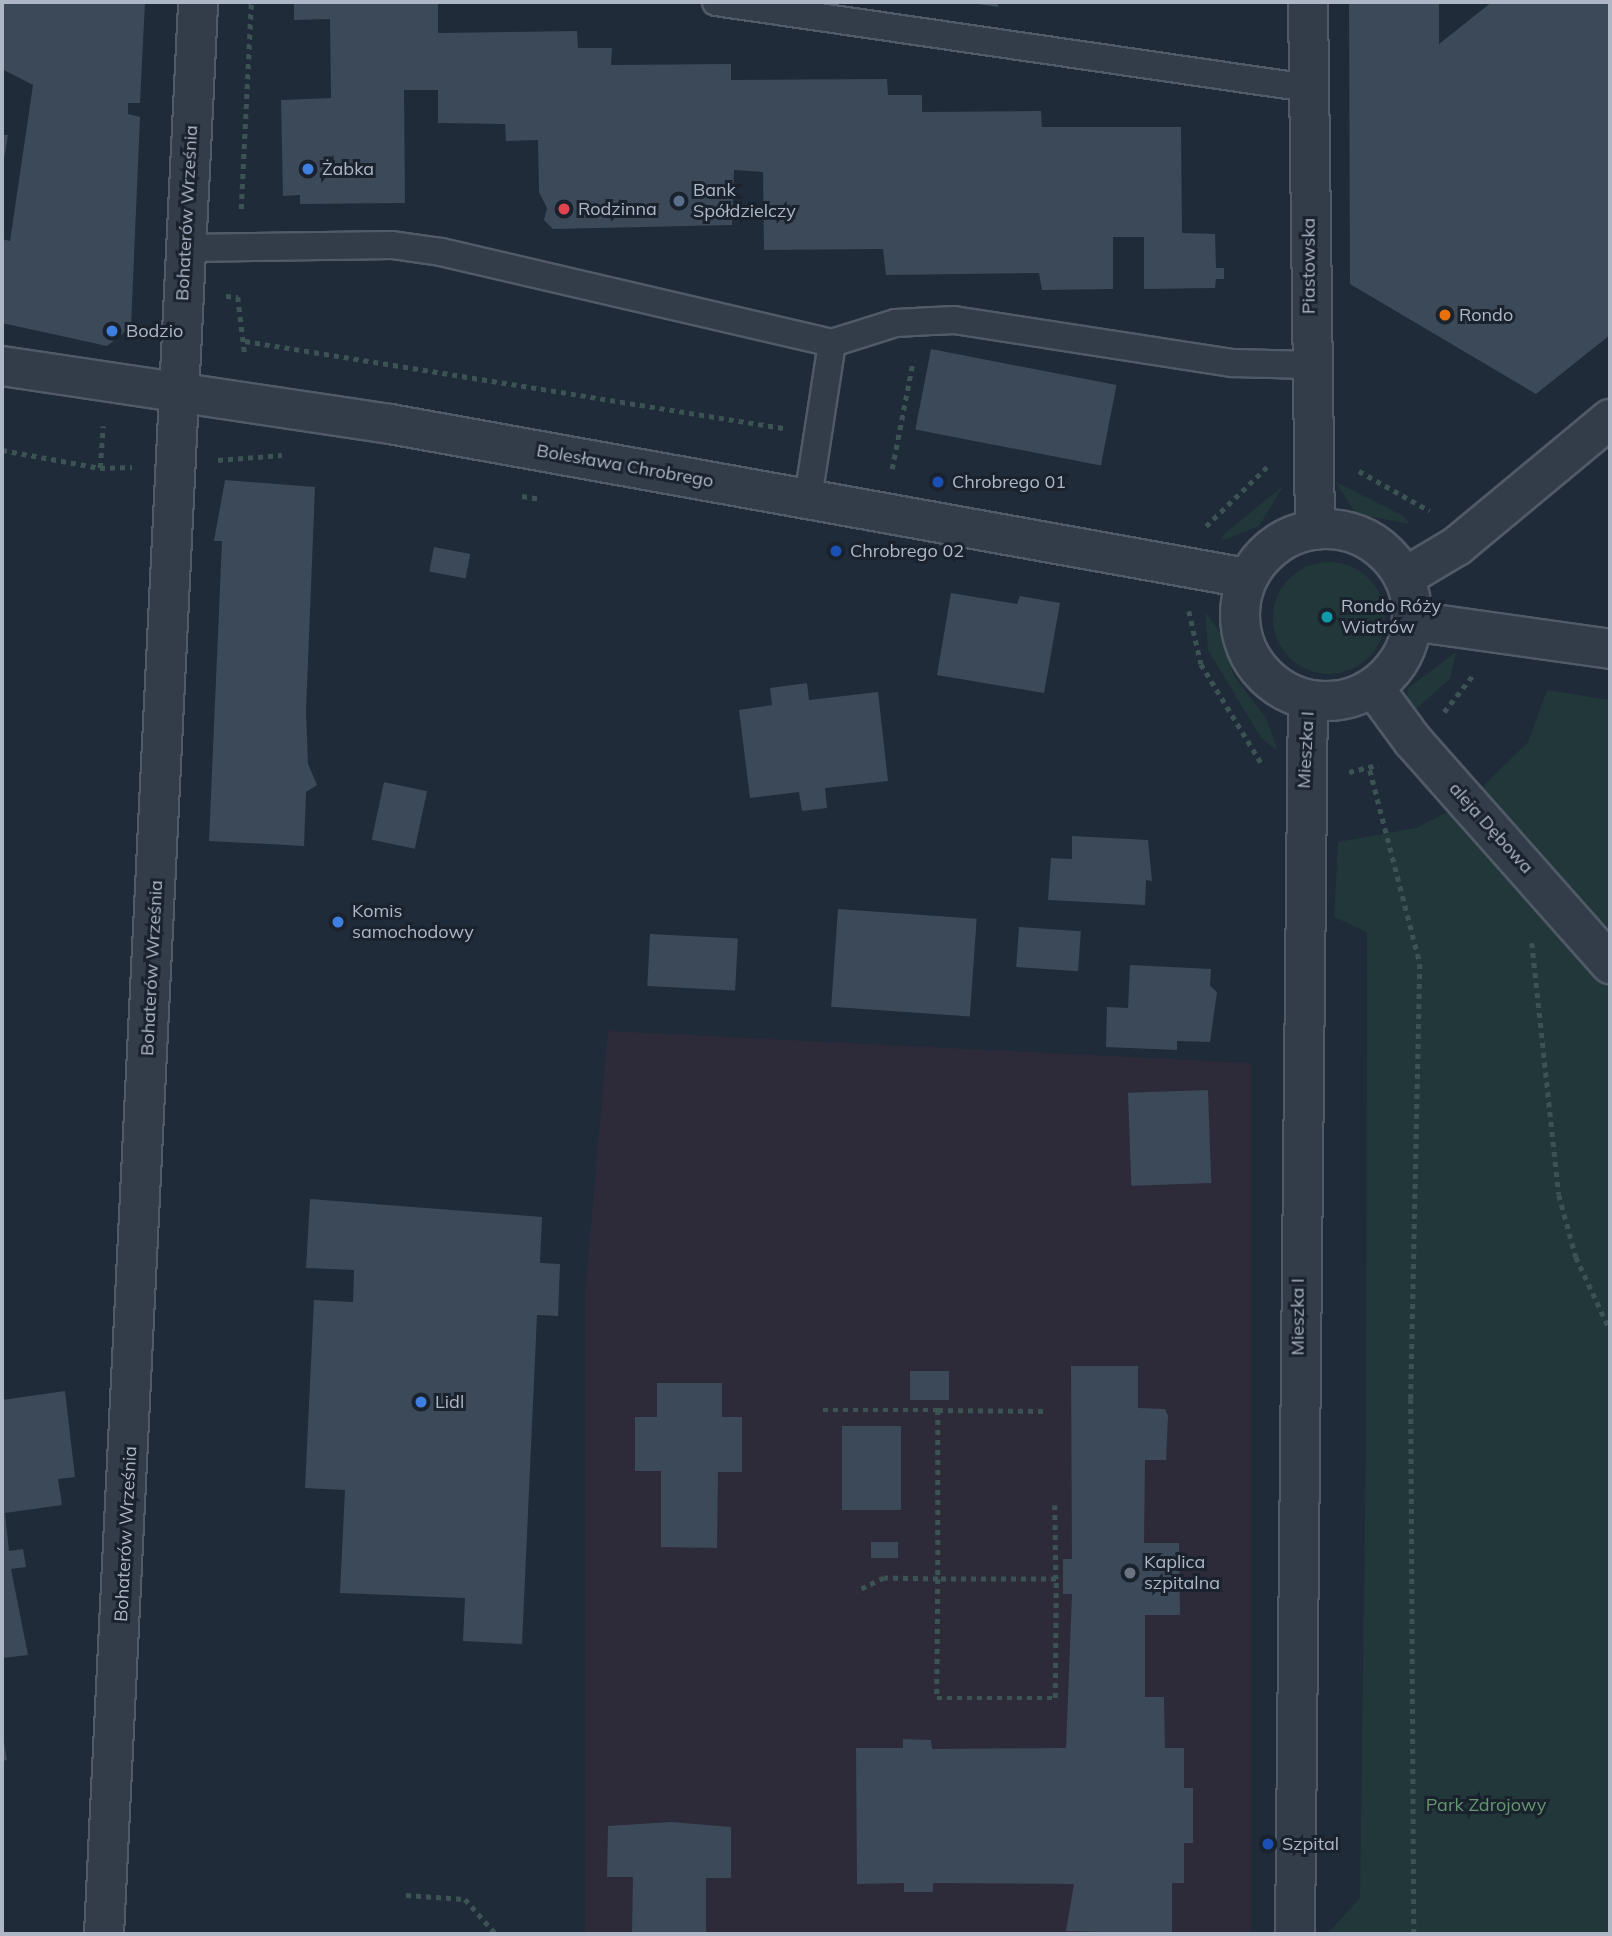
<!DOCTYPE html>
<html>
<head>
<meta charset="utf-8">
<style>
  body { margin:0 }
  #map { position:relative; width:1612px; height:1936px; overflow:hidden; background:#202b39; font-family:Mulish,sans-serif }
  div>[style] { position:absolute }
  .medical>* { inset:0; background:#2d2b3a }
  .green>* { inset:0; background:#21373a }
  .round { border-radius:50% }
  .building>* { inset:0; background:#3b4959; transform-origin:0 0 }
  .path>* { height:4.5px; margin-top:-2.25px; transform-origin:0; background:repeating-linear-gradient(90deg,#3c5354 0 5px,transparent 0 10px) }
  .roads { filter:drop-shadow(2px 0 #515a67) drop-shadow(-2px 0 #515a67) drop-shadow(0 2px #515a67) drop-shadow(0 -2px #515a67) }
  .lane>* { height:26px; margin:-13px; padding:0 13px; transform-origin:13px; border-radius:13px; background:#333c49 }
  .street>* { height:38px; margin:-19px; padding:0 19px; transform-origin:19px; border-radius:19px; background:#333c49 }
  .street>.ring { margin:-19px; padding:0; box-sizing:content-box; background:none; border:38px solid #333c49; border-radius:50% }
  .dots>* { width:19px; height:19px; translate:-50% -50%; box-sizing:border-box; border:4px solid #19222d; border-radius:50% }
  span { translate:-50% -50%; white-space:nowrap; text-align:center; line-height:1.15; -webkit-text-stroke:6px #19222d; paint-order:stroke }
  .poi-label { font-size:18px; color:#adb7c6 }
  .left { translate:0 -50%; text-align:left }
  .street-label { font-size:18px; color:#adb7c6 }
  .park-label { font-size:18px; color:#64976f }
  .frame { position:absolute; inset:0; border:4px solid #adb7c6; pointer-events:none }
</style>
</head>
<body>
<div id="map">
  <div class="medical">
    <i style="clip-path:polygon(608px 1031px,1251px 1063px,1251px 1934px,585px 1934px,585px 1295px)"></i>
  </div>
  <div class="green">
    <i style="clip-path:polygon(1336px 482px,1403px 516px,1410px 524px,1356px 514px)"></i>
    <i style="clip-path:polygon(1284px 485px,1259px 526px,1221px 541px,1223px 535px)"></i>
    <i class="round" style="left:1273px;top:562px;width:112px;height:112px"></i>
    <i style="clip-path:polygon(1205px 611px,1221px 634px,1234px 676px,1266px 718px,1278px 751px,1261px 738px,1208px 650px)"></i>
    <i style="clip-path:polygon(1456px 652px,1450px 679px,1409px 715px,1407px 689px)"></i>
    <i style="clip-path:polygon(1547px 690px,1610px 700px,1610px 1934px,1327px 1934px,1360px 1898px,1366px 1439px,1367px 932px,1334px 917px,1338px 842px,1416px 828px,1467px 802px,1528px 742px)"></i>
  </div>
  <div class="building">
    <i style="clip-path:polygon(2px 2px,145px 2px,140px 103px,128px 103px,128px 114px,140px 117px,131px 327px,107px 346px,2px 323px,2px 239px,10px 241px,33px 85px,2px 69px)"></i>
    <i style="clip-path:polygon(294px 2px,438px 2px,438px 33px,577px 31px,578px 48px,612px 48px,611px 65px,731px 64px,731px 80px,887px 79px,888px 95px,922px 95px,922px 112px,1041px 111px,1042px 127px,1181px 127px,1182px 233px,1215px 234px,1216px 268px,1224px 268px,1224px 279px,1216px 279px,1215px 288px,1144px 289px,1144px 237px,1113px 237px,1113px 289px,1042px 290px,1039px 273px,886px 275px,883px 249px,764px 250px,763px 172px,734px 170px,732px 225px,553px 229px,544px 220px,547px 208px,539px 192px,538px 140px,506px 141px,505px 124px,438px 123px,438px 90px,404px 90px,405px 203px,300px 204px,300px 195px,283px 196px,281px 100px,331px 98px,330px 19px,294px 20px)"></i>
    <i style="clip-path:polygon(964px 2px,998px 2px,998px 7px)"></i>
    <i style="clip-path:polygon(1349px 2px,1439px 2px,1439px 44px,1492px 2px,1610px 2px,1610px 335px,1536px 394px,1350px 284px)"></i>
    <i style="clip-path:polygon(2px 135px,8px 135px,3px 165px,2px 165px)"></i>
    <i style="left:931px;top:349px;width:189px;height:82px;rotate:11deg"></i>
    <i style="clip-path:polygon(225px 480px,315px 487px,306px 711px,308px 764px,317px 785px,306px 792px,304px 846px,209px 841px,222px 541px,214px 541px)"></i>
    <i style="left:434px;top:547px;width:37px;height:25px;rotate:11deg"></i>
    <i style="clip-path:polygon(951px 593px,1017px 604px,1020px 596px,1060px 603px,1044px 693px,937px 675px)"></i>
    <i style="clip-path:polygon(807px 683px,809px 700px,878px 692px,888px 781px,825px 788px,827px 808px,802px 811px,799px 792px,750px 798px,739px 710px,772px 705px,770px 688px)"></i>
    <i style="left:384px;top:782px;width:44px;height:59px;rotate:12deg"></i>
    <i style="clip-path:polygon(1072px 836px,1148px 840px,1152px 881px,1146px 880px,1145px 905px,1048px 900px,1051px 858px,1072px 859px)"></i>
    <i style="left:838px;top:909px;width:139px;height:98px;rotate:4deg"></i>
    <i style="left:1019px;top:927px;width:62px;height:40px;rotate:4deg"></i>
    <i style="left:650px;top:934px;width:88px;height:52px;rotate:3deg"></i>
    <i style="clip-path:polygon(1130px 965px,1211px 969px,1210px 986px,1217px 992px,1210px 1042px,1177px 1041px,1177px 1050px,1106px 1047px,1107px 1007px,1128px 1008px)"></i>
    <i style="left:1208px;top:1090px;width:93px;height:80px;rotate:88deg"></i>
    <i style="clip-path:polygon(310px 1199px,542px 1217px,540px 1263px,560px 1264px,558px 1316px,537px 1315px,522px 1644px,463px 1641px,465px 1598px,340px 1593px,345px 1490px,305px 1488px,314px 1300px,353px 1302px,354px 1270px,306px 1268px)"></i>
    <i style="clip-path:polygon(1071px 1366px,1138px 1366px,1138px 1408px,1165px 1409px,1168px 1416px,1166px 1460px,1145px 1460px,1144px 1543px,1179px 1543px,1180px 1615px,1145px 1615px,1145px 1697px,1164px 1697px,1165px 1748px,1184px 1748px,1184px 1788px,1193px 1788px,1193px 1843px,1184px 1843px,1184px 1883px,1172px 1883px,1172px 1934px,1066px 1931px,1074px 1884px,933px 1883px,933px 1892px,904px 1892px,904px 1883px,857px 1884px,856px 1748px,903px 1748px,903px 1739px,931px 1740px,932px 1749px,1066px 1748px,1072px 1594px,1063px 1594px,1063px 1559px,1072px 1559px)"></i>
    <i style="left:949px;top:1371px;width:29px;height:39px;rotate:90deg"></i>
    <i style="clip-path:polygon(657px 1383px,722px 1383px,722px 1417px,742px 1417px,742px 1472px,718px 1472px,717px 1548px,661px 1547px,661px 1471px,635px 1471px,635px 1417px,657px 1417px)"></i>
    <i style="clip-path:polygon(65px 1391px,75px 1477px,58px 1479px,62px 1505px,5px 1513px,9px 1551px,23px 1549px,26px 1567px,11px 1569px,28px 1655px,2px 1658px,2px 1400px)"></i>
    <i style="left:842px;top:1426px;width:59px;height:84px"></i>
    <i style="left:871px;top:1542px;width:27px;height:16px"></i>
    <i style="clip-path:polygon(2px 1732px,7px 1760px,2px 1761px)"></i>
    <i style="clip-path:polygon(671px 1822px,731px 1827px,731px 1878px,706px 1878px,706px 1934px,632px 1934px,633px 1877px,607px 1877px,608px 1826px)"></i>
  </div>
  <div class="path">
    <i style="left:241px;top:209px;width:207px;rotate:-87.2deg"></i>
    <i style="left:226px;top:296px;width:12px;rotate:5deg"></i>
    <i style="left:238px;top:297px;width:60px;rotate:83.3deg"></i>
    <i style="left:245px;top:341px;width:545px;rotate:9.19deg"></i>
    <i style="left:2px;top:450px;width:100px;rotate:10.4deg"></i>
    <i style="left:100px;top:468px;width:32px;rotate:-2deg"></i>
    <i style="left:218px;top:460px;width:64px;rotate:-4.5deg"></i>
    <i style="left:100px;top:468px;width:42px;rotate:-85.9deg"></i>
    <i style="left:892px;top:469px;width:110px;rotate:-79deg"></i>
    <i style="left:1359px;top:471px;width:81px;rotate:29.4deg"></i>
    <i style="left:522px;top:496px;width:18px;rotate:9deg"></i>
    <i style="left:1206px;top:526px;width:89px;rotate:-44.1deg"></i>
    <i style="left:1189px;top:611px;width:54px;rotate:77.2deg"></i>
    <i style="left:1201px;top:664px;width:119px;rotate:58.7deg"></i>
    <i style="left:1444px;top:712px;width:47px;rotate:-51.9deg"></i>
    <i style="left:1370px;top:770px;width:200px;rotate:75.5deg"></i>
    <i style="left:1420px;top:964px;width:435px;rotate:91.2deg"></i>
    <i style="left:1411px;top:1399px;width:535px;rotate:89.68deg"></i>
    <i style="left:1349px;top:772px;width:30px;rotate:-14deg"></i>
    <i style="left:1532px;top:943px;width:253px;rotate:83.9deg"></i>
    <i style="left:1559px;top:1195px;width:64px;rotate:74.7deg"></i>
    <i style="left:1576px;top:1257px;width:81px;rotate:65deg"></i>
    <i style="left:823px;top:1410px;width:115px"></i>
    <i style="left:938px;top:1410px;width:169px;rotate:90deg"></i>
    <i style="left:938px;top:1579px;width:119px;rotate:90.5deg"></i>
    <i style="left:937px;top:1698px;width:118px"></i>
    <i style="left:1055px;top:1698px;width:119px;rotate:-89.5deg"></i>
    <i style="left:1056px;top:1579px;width:118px;rotate:180deg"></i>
    <i style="left:938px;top:1579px;width:54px;rotate:-178.9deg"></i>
    <i style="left:884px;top:1578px;width:30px;rotate:154deg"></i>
    <i style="left:938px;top:1410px;width:106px;rotate:0.5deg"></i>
    <i style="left:1055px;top:1505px;width:74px;rotate:89.2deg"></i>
    <i style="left:406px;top:1895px;width:59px;rotate:3.9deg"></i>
    <i style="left:465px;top:1899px;width:47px;rotate:48.5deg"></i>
  </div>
  <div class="roads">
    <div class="lane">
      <i style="left:716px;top:2px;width:598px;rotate:8.27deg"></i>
      <i style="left:184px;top:248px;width:208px;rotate:-0.8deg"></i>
      <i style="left:392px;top:245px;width:49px;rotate:8.1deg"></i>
      <i style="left:441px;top:252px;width:401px;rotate:13.1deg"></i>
      <i style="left:832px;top:343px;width:67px;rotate:-17.4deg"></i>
      <i style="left:896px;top:323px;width:58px;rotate:-3deg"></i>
      <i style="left:954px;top:320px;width:282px;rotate:8.8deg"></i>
      <i style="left:1233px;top:363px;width:77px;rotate:1.5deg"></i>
      <i style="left:808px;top:498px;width:157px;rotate:-81.2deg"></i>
    </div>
    <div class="street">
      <i style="left:1308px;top:2px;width:528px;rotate:89.24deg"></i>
      <i style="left:2px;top:366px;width:392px;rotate:8.5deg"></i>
      <i style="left:390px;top:424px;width:870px;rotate:10.2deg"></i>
      <i class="ring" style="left:1240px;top:529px;width:134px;height:134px"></i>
      <i style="left:1405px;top:577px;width:61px;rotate:-30.8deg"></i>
      <i style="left:1457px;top:546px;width:199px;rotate:-39.7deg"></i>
      <i style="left:1412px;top:621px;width:200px;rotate:8deg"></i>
      <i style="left:1374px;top:688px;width:66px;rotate:53.7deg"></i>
      <i style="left:1413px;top:741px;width:298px;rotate:48.5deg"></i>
      <i style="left:104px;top:1934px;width:1934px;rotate:-87.21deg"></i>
      <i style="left:1295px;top:1934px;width:1234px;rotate:-89.4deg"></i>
    </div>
  </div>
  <div class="dots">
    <i style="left:308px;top:169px;background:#3f7fe0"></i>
    <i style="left:679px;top:201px;background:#5c6f8a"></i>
    <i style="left:564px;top:209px;background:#e0444e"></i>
    <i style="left:1445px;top:315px;background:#e8710a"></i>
    <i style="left:112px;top:331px;background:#3f7fe0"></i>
    <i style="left:938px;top:482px;background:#1a4fb4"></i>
    <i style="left:836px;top:551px;background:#1a4fb4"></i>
    <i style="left:1327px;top:617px;background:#0f9aa8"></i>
    <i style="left:338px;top:922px;background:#3f7fe0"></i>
    <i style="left:421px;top:1402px;background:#3f7fe0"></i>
    <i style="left:1130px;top:1573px;background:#6b7280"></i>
    <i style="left:1268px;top:1844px;background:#1a4fb4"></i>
  </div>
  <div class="poi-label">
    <span class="left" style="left:322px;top:169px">Żabka</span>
    <span class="left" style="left:693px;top:201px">Bank<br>Spółdzielczy</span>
    <span class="left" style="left:578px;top:209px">Rodzinna</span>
    <span class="left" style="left:1459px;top:315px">Rondo</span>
    <span class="left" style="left:126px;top:331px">Bodzio</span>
    <span class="left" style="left:952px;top:482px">Chrobrego 01</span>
    <span class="left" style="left:850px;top:551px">Chrobrego 02</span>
    <span class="left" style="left:1341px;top:617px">Rondo Róży<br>Wiatrów</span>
    <span class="left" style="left:352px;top:922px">Komis<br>samochodowy</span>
    <span class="left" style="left:435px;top:1402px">Lidl</span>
    <span class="left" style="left:1144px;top:1573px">Kaplica<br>szpitalna</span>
    <span class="left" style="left:1282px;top:1844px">Szpital</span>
  </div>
  <div class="street-label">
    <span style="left:187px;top:213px;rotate:-87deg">Bohaterów Września</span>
    <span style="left:1309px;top:266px;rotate:-90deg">Piastowska</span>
    <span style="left:625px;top:466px;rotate:10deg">Bolesława Chrobrego</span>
    <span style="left:1306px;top:750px;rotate:-87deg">Mieszka I</span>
    <span style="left:1491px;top:828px;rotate:48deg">aleja Dębowa</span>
    <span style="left:152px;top:968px;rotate:-87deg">Bohaterów Września</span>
    <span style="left:1298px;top:1317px;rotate:-90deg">Mieszka I</span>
    <span style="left:126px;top:1534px;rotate:-87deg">Bohaterów Września</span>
  </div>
  <div class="park-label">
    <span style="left:1486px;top:1805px">Park Zdrojowy</span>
  </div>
  <div class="frame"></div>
</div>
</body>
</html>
